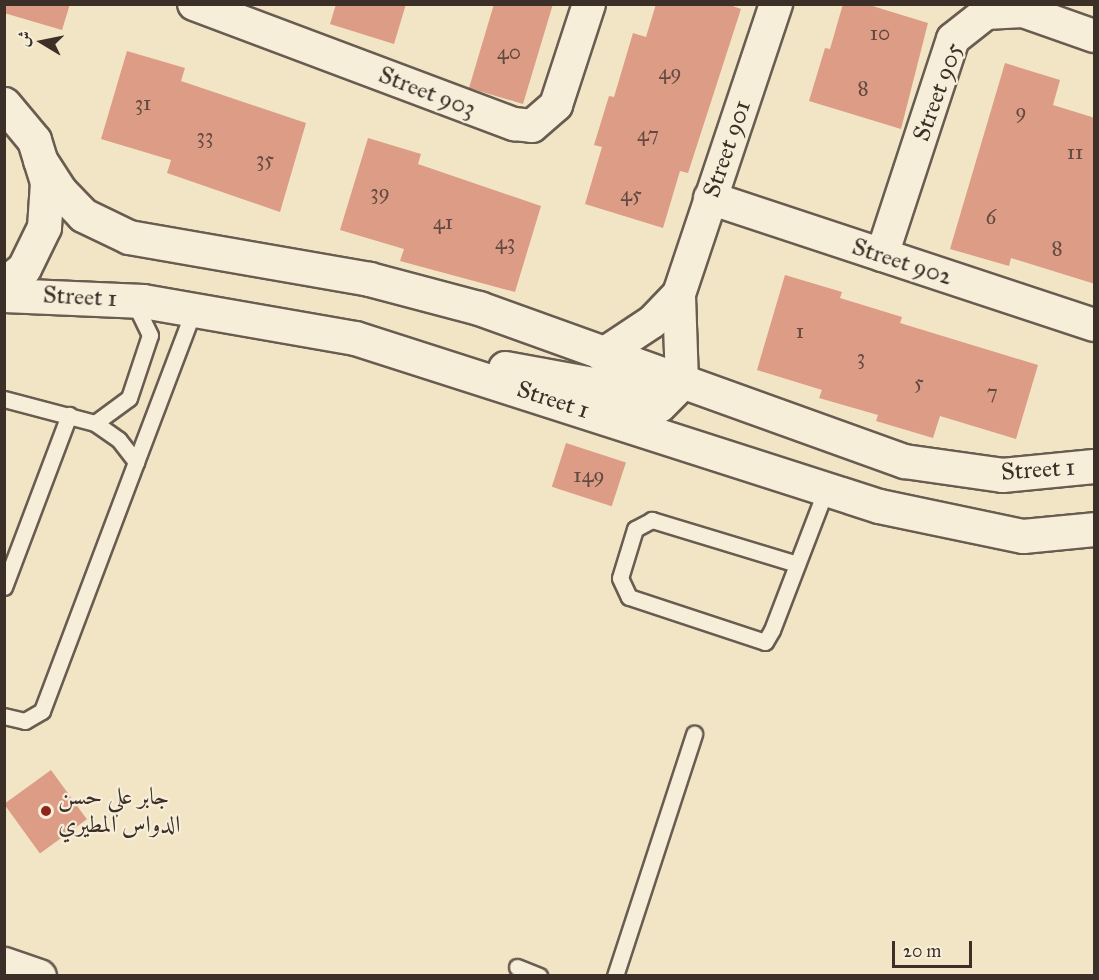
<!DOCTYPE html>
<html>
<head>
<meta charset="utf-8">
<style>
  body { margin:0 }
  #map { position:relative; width:1099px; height:980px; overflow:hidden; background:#f2e5c6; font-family:"IM FELL Great Primer",Amiri,serif }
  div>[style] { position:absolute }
  .building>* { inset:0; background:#dc9c86; transform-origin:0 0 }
  .roads { filter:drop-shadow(2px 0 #695c50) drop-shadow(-2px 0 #695c50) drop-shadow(0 2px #695c50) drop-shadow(0 -2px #695c50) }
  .lane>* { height:15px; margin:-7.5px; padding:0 7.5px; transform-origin:7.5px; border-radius:7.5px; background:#f7eeda }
  .street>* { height:32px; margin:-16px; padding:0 16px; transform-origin:16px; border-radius:16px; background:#f7eeda }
  .secondary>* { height:33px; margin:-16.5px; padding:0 16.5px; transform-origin:16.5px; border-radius:16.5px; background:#f7eeda }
  .dots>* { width:16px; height:16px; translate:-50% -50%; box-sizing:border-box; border:3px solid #f7eeda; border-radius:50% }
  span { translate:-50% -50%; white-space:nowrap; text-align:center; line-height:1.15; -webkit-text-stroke:4.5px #f7eeda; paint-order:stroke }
  .number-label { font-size:21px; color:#634a40 }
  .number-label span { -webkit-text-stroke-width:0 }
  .street-label { font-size:24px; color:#3b2f28 }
  .poi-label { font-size:24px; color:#3b2f28 }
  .left { translate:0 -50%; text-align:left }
  .frame { position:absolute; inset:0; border:6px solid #3b2f28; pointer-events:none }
  .north { position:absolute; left:12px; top:12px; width:60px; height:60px; -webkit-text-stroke:4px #f7eeda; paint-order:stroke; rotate:280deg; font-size:16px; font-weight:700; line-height:24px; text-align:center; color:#3b2f28 }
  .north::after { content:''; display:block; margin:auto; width:21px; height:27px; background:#3b2f28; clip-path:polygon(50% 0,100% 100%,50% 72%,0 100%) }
  .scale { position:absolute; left:892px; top:941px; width:80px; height:27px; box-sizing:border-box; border:3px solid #3b2f28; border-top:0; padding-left:8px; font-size:18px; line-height:21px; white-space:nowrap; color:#3b2f28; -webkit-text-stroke:4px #f7eeda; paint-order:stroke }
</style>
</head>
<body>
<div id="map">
  <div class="building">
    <i style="clip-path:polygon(4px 4px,70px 4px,62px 30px,4px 13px)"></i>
    <i style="clip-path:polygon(336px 4px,406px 4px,394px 44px,330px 24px)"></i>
    <i style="clip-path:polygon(494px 4px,553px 4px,523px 104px,469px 88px)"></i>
    <i style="clip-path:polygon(656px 4px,727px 4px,741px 9px,688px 173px,680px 171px,663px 228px,585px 204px,602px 147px,594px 145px,609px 96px,614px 97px,633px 33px,646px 37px)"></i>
    <i style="clip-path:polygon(843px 4px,866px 4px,928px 23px,901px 129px,809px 101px,825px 48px,830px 49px)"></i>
    <i style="clip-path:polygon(127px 51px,185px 68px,181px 81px,306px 123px,280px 212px,167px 173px,171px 160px,101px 139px)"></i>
    <i style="clip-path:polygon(1005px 63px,1060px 80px,1053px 105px,1095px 118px,1095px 284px,1011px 258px,1009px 266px,950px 249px)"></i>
    <i style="clip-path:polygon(368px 138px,421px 154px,418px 164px,541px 206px,515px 292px,400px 261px,404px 249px,340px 230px)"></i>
    <i style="clip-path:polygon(785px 275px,842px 292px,840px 298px,902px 317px,900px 323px,1038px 365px,1016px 439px,940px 416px,933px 438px,876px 421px,878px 415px,819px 398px,822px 390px,757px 370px)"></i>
    <i style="left:566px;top:443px;width:63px;height:46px;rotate:18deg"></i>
    <i style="left:51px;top:770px;width:61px;height:58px;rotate:54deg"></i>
  </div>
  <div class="roads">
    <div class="lane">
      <i style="left:4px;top:399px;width:94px;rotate:14.8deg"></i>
      <i style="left:95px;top:423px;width:29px;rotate:35deg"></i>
      <i style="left:119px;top:440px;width:28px;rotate:52deg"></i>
      <i style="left:136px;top:462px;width:266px;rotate:110.7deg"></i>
      <i style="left:42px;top:711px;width:20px;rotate:150deg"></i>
      <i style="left:25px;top:721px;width:22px;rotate:-167deg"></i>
      <i style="left:95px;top:423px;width:42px;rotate:-36.3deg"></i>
      <i style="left:129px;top:398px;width:66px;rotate:-71.6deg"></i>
      <i style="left:150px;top:335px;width:39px;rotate:-116deg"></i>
      <i style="left:136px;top:462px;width:164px;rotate:-69.2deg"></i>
      <i style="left:797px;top:564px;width:152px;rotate:-163.1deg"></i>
      <i style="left:652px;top:520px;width:19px;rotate:152deg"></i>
      <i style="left:635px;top:529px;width:51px;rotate:107deg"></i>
      <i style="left:620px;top:578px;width:21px;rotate:65deg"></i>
      <i style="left:629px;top:597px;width:143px;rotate:18.3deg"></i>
      <i style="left:765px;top:642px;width:14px;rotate:-60deg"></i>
      <i style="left:772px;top:630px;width:151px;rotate:-69deg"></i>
      <i style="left:4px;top:587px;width:184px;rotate:-69.3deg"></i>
      <i style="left:517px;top:967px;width:24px;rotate:22deg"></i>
      <i style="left:615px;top:976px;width:255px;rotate:-71.9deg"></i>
    </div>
    <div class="street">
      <i style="left:194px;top:4px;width:342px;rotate:20.6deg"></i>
      <i style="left:514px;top:124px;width:18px;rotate:6deg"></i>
      <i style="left:532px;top:126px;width:32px;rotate:-41deg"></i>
      <i style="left:556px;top:105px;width:106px;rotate:-71.9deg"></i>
      <i style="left:710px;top:198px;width:404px;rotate:18.3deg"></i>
      <i style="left:882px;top:255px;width:227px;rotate:-71.8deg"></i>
      <i style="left:953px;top:39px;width:42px;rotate:-38.2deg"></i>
      <i style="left:986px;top:13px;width:37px;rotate:-3deg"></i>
      <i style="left:1023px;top:11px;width:75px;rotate:19.4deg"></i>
      <i style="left:602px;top:355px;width:60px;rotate:-33.4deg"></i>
      <i style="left:652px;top:322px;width:39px;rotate:-46deg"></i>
      <i style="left:682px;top:382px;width:88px;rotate:-92deg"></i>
      <i style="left:679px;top:294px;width:306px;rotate:-71.5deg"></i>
    </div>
    <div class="secondary">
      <i style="left:4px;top:104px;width:47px;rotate:50.2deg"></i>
      <i style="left:34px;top:140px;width:44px;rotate:72.8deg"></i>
      <i style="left:47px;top:182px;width:45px;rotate:93.8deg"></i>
      <i style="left:44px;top:227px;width:46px;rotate:116deg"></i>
      <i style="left:24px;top:268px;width:26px;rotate:141deg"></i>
      <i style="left:40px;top:160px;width:38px;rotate:57deg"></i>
      <i style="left:61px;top:192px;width:32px;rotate:46deg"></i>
      <i style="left:83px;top:215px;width:51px;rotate:25.6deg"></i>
      <i style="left:129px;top:237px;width:244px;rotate:9.9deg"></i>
      <i style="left:369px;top:279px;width:114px;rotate:14.8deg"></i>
      <i style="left:479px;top:308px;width:452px;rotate:19.8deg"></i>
      <i style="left:904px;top:461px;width:99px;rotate:8.1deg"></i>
      <i style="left:1002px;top:475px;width:92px;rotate:-5.6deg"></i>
      <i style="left:4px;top:295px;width:139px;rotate:2.5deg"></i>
      <i style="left:143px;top:301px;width:215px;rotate:9.9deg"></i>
      <i style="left:355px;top:338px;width:550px;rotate:17.78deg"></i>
      <i style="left:879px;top:506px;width:147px;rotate:11.8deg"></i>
      <i style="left:1023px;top:536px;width:71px;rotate:-5.6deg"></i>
      <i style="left:505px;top:368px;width:96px;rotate:10.3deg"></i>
      <i style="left:599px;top:385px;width:63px;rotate:18.4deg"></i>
      <i style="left:659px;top:405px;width:33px;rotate:-45deg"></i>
      <i style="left:4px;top:964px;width:37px;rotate:19deg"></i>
    </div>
  </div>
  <div class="dots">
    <i style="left:46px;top:811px;background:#8f2418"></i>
  </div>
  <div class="number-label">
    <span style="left:880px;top:33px">10</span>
    <span style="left:509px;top:52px">40</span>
    <span style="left:670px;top:72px">49</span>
    <span style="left:863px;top:88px">8</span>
    <span style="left:143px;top:103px">31</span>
    <span style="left:1021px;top:111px">9</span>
    <span style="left:648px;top:134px">47</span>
    <span style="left:205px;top:136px">33</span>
    <span style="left:1075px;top:152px">11</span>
    <span style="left:265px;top:159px">35</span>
    <span style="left:380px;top:192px">39</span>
    <span style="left:631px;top:194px">45</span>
    <span style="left:991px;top:217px">6</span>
    <span style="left:443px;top:222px">41</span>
    <span style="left:505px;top:242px">43</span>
    <span style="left:1057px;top:248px">8</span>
    <span style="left:800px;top:331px">1</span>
    <span style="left:861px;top:357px">3</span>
    <span style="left:919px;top:382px">5</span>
    <span style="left:992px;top:392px">7</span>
    <span style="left:589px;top:475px">149</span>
  </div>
  <div class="street-label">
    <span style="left:427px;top:92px;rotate:21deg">Street 903</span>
    <span style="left:938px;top:92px;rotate:-70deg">Street 905</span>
    <span style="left:727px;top:149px;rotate:-71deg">Street 901</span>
    <span style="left:902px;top:262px;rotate:18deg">Street 902</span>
    <span style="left:80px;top:297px;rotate:3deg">Street 1</span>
    <span style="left:553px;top:400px;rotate:18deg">Street 1</span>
    <span style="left:1038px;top:470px;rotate:-4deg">Street 1</span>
  </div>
  <div class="poi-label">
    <span class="left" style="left:58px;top:811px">جابر علي حسن<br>الدواس المطيري</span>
  </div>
  <div class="frame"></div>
  <div class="north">ش</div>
  <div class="scale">20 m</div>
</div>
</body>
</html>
